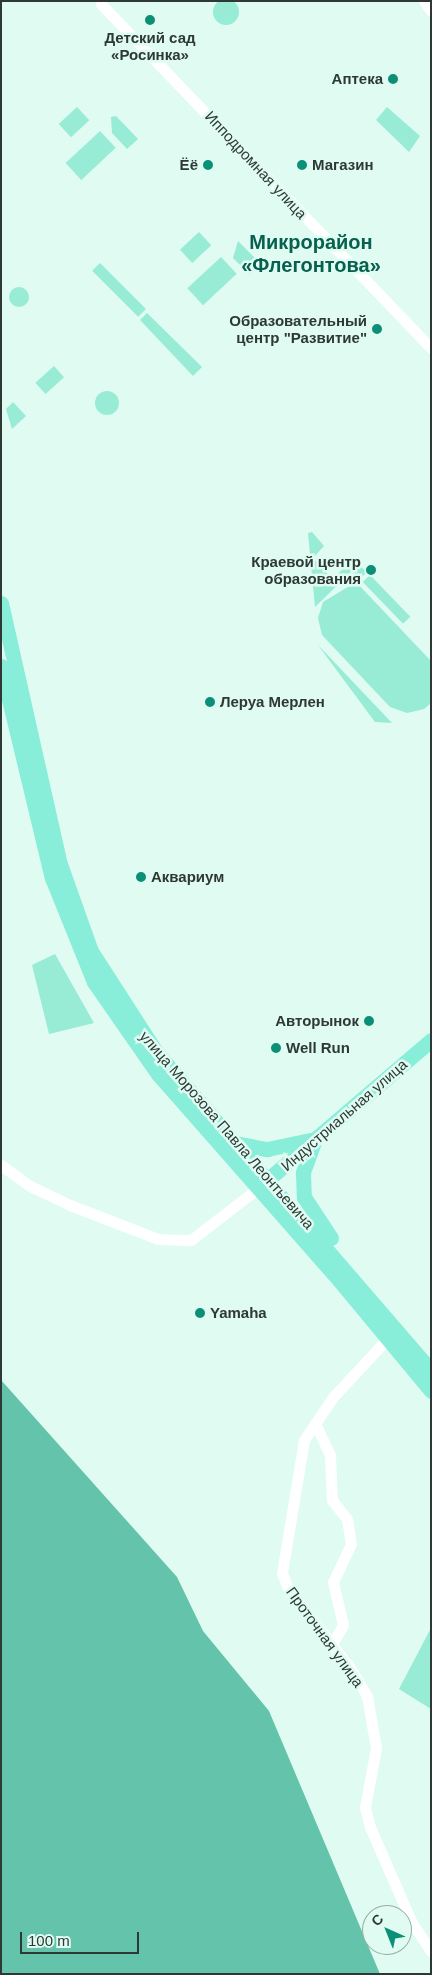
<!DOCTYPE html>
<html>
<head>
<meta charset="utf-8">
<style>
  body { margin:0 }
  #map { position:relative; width:432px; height:1975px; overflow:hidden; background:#dffbf2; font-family:Arial,sans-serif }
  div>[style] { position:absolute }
  .green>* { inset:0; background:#98ebd4; transform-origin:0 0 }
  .round { border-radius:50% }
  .water>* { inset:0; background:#64c3ab }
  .minor>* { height:11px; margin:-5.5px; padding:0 5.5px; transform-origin:5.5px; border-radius:5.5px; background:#fff }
  .major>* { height:15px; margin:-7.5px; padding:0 7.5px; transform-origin:7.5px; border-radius:7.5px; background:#88eed9 }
  .dots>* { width:14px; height:14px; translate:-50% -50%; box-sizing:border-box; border:2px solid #dffbf2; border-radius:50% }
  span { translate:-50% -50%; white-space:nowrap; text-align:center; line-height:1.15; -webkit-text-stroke:5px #dffbf2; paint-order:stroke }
  .poi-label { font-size:15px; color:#2e3935; font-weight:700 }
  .right { translate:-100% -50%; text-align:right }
  .left { translate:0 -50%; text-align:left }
  .street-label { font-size:15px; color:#2e3935 }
  .district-label { font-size:20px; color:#08604f; font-weight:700 }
  .frame { position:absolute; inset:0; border:2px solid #2e3935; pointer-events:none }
  .north { position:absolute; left:362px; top:1905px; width:50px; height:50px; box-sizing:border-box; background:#dffbf2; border:1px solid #98ada6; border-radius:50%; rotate:316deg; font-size:14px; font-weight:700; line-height:20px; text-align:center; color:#2e3935 }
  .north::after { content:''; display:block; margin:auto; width:18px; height:22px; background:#0b8f77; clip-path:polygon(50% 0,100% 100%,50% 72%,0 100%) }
  .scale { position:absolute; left:20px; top:1932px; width:119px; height:22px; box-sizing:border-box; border:2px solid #2e3935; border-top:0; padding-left:6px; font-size:15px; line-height:18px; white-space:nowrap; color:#2e3935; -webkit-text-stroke:4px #dffbf2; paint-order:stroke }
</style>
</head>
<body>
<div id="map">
  <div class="green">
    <i class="round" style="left:213px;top:-1px;width:26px;height:26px"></i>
    <i style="left:77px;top:107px;width:18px;height:25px;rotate:47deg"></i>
    <i style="clip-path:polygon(387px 107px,420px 136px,409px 152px,376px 120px)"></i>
    <i style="clip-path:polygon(116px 116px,138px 139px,127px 149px,112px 133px,111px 117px)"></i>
    <i style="left:100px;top:131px;width:23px;height:47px;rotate:47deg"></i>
    <i style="left:199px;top:232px;width:18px;height:26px;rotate:47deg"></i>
    <i style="clip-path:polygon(238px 241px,260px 263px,249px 274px,233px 258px)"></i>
    <i style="left:221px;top:257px;width:23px;height:46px;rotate:47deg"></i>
    <i style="left:100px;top:263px;width:65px;height:11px;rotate:45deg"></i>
    <i class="round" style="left:9px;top:287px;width:20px;height:20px"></i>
    <i style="clip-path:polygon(147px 313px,202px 367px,193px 376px,140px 320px)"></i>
    <i style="left:54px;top:366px;width:15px;height:25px;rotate:48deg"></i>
    <i class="round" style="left:95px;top:391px;width:24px;height:24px"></i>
    <i style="clip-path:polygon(13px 402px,26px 416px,12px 429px,6px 409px)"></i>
    <i style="clip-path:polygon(312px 532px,324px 546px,313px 558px,332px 579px,353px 560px,367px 572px,360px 579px,352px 571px,315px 607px,308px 533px)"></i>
    <i style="left:370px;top:575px;width:58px;height:10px;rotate:46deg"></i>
    <i style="clip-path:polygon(356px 582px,431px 661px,431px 703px,424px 709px,407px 713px,390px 707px,322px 635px,318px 618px,323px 602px)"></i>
    <i style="clip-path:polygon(318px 645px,392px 723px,375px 722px)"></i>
    <i style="clip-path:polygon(55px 954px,94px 1023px,49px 1034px,32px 965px)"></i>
    <i style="clip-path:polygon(431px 1628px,431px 1709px,399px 1689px)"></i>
  </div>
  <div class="water">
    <i style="clip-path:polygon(1px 1380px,177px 1577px,203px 1631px,269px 1711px,380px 1974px,1px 1974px)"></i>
  </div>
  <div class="minor">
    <i style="left:424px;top:1px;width:12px;rotate:55deg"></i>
    <i style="left:101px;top:4px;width:477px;rotate:46.2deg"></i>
    <i style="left:1px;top:1165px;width:36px;rotate:36deg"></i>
    <i style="left:30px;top:1186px;width:44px;rotate:25.4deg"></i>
    <i style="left:70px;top:1205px;width:94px;rotate:21.1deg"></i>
    <i style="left:158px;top:1239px;width:33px;rotate:2deg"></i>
    <i style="left:191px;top:1240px;width:83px;rotate:-37.7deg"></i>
    <i style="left:388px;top:1338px;width:81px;rotate:133deg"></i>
    <i style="left:333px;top:1397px;width:52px;rotate:124deg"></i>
    <i style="left:304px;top:1440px;width:135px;rotate:99.4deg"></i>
    <i style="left:282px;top:1573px;width:17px;rotate:69deg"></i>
    <i style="left:288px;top:1589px;width:98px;rotate:51.6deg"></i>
    <i style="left:349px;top:1666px;width:35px;rotate:59deg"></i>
    <i style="left:367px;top:1696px;width:53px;rotate:80.2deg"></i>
    <i style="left:376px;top:1748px;width:60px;rotate:100.6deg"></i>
    <i style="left:365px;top:1807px;width:21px;rotate:76deg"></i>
    <i style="left:370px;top:1827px;width:105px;rotate:66.4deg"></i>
    <i style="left:412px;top:1923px;width:34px;rotate:56deg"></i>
    <i style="left:315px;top:1423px;width:35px;rotate:65deg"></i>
    <i style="left:330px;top:1455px;width:45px;rotate:87.5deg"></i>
    <i style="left:332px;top:1500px;width:24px;rotate:52deg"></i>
    <i style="left:347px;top:1519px;width:25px;rotate:81deg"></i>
    <i style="left:351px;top:1544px;width:42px;rotate:115.3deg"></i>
    <i style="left:333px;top:1582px;width:44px;rotate:76.9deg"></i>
    <i style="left:343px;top:1625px;width:22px;rotate:120deg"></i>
  </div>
  <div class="major">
    <i style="left:1px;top:603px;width:268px;rotate:77.3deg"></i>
    <i style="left:60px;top:864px;width:92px;rotate:70.4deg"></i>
    <i style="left:91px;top:951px;width:120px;rotate:57.2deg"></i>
    <i style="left:156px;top:1052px;width:421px;rotate:49.2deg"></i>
    <i style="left:1px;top:666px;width:218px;rotate:76.5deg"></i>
    <i style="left:52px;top:878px;width:112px;rotate:68deg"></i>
    <i style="left:94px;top:982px;width:112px;rotate:55.2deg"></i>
    <i style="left:158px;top:1074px;width:266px;rotate:48.7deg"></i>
    <i style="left:334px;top:1274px;width:152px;rotate:50.3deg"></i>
    <i style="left:314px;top:1142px;width:33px;rotate:110deg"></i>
    <i style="left:303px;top:1173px;width:24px;rotate:88deg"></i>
    <i style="left:304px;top:1197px;width:49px;rotate:56.6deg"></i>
    <i style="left:235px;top:1143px;width:33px;rotate:11deg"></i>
    <i style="left:267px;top:1149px;width:44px;rotate:-11.8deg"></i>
    <i style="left:259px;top:1187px;width:226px;rotate:-40.5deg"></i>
  </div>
  <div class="dots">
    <i style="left:150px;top:20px;background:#0b8f77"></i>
    <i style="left:393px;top:79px;background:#0b8f77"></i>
    <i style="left:208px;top:165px;background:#0b8f77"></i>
    <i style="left:302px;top:165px;background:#0b8f77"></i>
    <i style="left:377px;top:329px;background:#0b8f77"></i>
    <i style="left:371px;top:570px;background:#0b8f77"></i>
    <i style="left:210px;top:702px;background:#0b8f77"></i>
    <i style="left:141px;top:877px;background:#0b8f77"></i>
    <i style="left:369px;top:1021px;background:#0b8f77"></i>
    <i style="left:276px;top:1048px;background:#0b8f77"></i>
    <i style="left:200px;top:1313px;background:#0b8f77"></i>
  </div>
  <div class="poi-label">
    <span style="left:150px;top:46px">Детский сад<br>«Росинка»</span>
    <span class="right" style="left:383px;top:79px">Аптека</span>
    <span class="right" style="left:198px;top:165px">Ёё</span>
    <span class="left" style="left:312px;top:165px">Магазин</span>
    <span class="right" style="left:367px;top:329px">Образовательный<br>центр "Развитие"</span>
    <span class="right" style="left:361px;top:570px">Краевой центр<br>образования</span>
    <span class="left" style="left:220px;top:702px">Леруа Мерлен</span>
    <span class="left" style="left:151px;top:877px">Аквариум</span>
    <span class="right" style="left:359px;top:1021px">Авторынок</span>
    <span class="left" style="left:286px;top:1048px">Well Run</span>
    <span class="left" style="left:210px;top:1313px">Yamaha</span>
  </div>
  <div class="street-label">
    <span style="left:256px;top:165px;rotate:47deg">Ипподромная улица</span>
    <span style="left:344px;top:1115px;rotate:-41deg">Индустриальная улица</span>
    <span style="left:227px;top:1130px;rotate:49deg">улица Морозова Павла Леонтьевича</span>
    <span style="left:325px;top:1637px;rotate:54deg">Проточная улица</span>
  </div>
  <div class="district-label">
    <span style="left:311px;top:254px">Микрорайон<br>«Флегонтова»</span>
  </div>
  <div class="frame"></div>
  <div class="north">С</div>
  <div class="scale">100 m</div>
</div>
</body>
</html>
